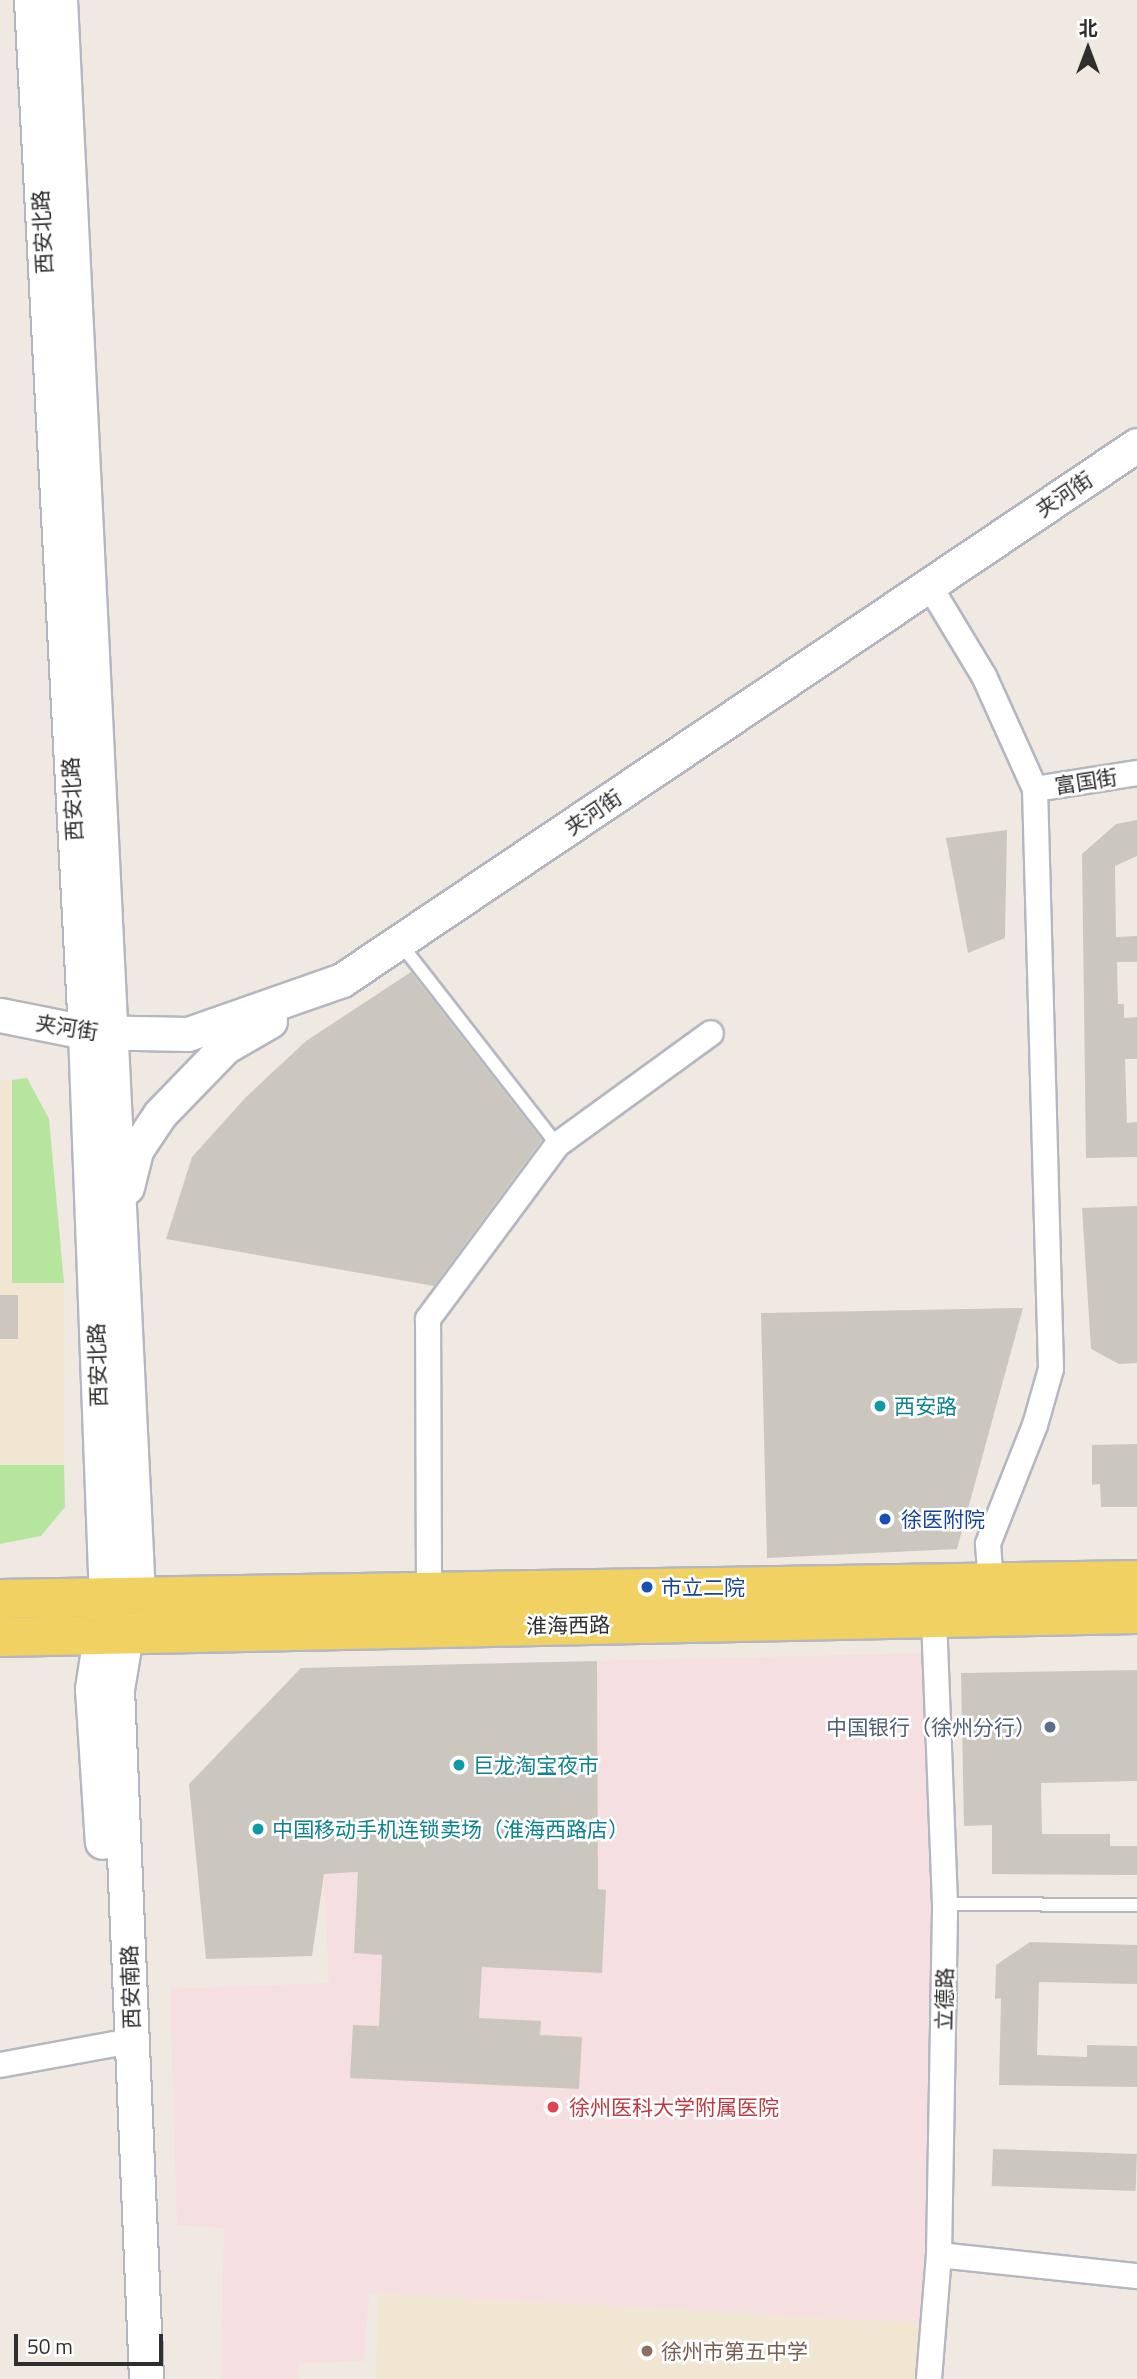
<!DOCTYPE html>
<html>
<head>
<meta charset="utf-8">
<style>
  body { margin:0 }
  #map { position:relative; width:1137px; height:2379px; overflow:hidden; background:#efe9e1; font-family:"Titillium Web","Noto Sans SC",sans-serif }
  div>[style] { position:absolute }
  .education>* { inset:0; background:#f0e6d1 }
  .medical>* { inset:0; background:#f5dfe0 }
  .green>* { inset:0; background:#b6e59e }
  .building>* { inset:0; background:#cbc7bf; transform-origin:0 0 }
  .roads { filter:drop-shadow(2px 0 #b4b7c1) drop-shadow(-2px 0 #b4b7c1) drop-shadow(0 2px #b4b7c1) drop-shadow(0 -2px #b4b7c1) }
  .lane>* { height:12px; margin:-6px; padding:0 6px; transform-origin:6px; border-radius:6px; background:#fff }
  .street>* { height:24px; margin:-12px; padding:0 12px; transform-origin:12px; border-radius:12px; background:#fff }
  .secondary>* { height:33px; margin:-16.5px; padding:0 16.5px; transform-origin:16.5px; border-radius:16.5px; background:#fff }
  .primary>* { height:38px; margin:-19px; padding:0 19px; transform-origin:19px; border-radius:19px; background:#f2d163 }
  .dots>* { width:19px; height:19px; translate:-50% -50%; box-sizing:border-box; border:4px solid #fff; border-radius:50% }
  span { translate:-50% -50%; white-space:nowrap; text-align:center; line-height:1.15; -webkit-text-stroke:5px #fff; paint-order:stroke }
  .street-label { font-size:21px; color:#2e2e2e }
  .culture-label { font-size:21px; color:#0d838f }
  .left { translate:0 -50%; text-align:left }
  .transit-label { font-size:21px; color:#164399 }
  .service-label { font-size:21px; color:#4e5e75 }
  .right { translate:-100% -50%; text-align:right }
  .health-label { font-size:21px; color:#be3a42 }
  .education-label { font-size:21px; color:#785e54 }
  .north { position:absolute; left:1053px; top:14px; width:70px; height:70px; -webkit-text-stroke:5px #fff; paint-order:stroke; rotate:0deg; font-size:19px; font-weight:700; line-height:28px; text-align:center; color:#2e2e2e }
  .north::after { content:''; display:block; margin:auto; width:24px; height:32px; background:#2e2e2e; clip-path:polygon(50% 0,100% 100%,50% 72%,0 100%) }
  .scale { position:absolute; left:14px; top:2334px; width:149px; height:32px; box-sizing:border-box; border:4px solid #2e2e2e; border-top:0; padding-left:9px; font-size:21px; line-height:24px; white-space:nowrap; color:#2e2e2e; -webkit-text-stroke:5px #fff; paint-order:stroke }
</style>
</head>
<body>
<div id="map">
  <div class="education">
    <i style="clip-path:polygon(0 1080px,12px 1080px,13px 1283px,64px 1283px,64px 1465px,0 1465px)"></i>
    <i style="clip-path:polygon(378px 2294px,920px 2323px,914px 2379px,376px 2379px)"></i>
  </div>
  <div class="medical">
    <i style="clip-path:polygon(936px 1653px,945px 1904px,920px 2323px,369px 2293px,364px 2361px,299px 2363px,298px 2379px,221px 2379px,224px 2228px,177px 2225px,170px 1989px,329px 1983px,324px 1874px,598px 1862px,597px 1661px)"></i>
  </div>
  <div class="green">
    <i style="clip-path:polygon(27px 1078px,49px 1119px,64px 1283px,12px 1283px,12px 1080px)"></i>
    <i style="clip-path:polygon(0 1465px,64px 1465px,65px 1507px,41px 1536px,0 1544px)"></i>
  </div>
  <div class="building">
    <i style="clip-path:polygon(1137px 820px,1137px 856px,1115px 866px,1116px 937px,1137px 936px,1137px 962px,1117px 962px,1118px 1004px,1124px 1004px,1124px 1018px,1137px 1017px,1137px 1059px,1125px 1059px,1127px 1123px,1137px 1122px,1137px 1157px,1086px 1158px,1082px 854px,1116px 824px)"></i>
    <i style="clip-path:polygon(1007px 830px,1005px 938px,968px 953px,946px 838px)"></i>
    <i style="clip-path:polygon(411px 972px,542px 1140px,434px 1286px,166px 1239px,192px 1157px,246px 1097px,306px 1041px)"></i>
    <i style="clip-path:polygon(1137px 1206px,1137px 1363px,1119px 1364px,1091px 1349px,1082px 1208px)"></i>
    <i style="left:0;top:1295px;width:18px;height:44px"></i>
    <i style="clip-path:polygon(1023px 1308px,957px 1549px,767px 1558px,761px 1313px)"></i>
    <i style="clip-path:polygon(1137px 1444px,1137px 1507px,1101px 1507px,1100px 1484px,1092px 1485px,1092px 1445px)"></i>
    <i style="clip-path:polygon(597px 1661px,598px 1889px,606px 1890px,602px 1973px,482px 1967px,479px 2018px,541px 2021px,540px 2035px,582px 2037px,579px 2089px,350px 2078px,353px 2025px,379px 2026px,382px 1955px,354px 1953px,358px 1872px,324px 1874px,312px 1956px,206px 1959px,189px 1784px,301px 1668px)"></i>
    <i style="clip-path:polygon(1137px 1670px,1137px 1781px,1041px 1783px,1042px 1834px,1110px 1834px,1110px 1846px,1137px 1846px,1137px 1875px,992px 1874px,992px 1825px,964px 1826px,961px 1673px)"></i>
    <i style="clip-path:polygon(1030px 1942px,1137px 1945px,1137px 1984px,1039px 1982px,1037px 2055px,1087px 2057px,1087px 2045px,1137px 2046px,1137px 2087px,999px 2085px,1001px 1998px,995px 1999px,996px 1965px)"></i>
    <i style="left:993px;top:2149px;width:144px;height:37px;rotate:2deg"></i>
  </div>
  <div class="roads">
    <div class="lane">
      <i style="left:400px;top:943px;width:256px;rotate:52.1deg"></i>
      <i style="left:945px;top:1904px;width:192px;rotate:0.3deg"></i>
    </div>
    <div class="street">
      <i style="left:929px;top:585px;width:106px;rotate:58.9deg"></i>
      <i style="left:984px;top:676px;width:124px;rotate:65.7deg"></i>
      <i style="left:1035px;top:789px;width:580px;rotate:88.42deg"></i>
      <i style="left:1051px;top:1369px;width:58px;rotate:105.9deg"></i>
      <i style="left:1035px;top:1425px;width:128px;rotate:111.6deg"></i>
      <i style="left:988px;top:1544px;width:40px;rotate:85.7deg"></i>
      <i style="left:1035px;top:789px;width:103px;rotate:-8.9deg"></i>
      <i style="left:429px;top:1591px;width:272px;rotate:-90.2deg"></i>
      <i style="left:428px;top:1319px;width:217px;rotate:-53.4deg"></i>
      <i style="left:557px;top:1145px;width:190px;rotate:-36deg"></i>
      <i style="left:0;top:2065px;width:116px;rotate:-10.4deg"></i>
      <i style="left:939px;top:2255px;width:199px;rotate:6.1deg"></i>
      <i style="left:929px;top:2379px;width:124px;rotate:-85.4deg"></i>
      <i style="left:939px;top:2255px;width:351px;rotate:-89deg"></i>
      <i style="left:945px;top:1904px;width:286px;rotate:-92.2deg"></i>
    </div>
    <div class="secondary">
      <i style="left:31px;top:0;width:1033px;rotate:87deg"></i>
      <i style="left:85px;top:1032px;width:514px;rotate:87.88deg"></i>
      <i style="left:104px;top:1546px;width:51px;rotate:87.8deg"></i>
      <i style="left:106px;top:1597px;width:93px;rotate:98.7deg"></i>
      <i style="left:92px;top:1689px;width:153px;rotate:86.3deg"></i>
      <i style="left:60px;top:0;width:1599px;rotate:87.2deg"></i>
      <i style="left:138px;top:1597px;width:40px;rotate:108deg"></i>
      <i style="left:126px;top:1635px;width:55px;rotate:99.5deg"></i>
      <i style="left:117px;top:1689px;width:691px;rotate:87.59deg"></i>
      <i style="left:0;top:1015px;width:87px;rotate:11.3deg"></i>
      <i style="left:85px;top:1032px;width:103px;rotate:1.1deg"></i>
      <i style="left:188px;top:1034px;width:163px;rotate:-19.3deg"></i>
      <i style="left:342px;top:980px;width:958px;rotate:-33.94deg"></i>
      <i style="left:127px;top:1187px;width:38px;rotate:-76deg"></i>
      <i style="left:136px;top:1150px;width:43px;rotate:-56.3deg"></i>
      <i style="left:160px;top:1114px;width:93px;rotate:-45.9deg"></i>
      <i style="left:225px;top:1047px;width:52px;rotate:-30deg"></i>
    </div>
    <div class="primary">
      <i style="left:0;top:1599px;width:1137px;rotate:-0.96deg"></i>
      <i style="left:0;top:1637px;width:1137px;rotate:-1.16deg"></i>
    </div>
  </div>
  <div class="dots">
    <i style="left:880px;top:1406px;background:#0f9aa8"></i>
    <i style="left:885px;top:1519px;background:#1a4fb4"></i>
    <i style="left:647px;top:1587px;background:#1a4fb4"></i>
    <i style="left:1050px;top:1727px;background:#5c6f8a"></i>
    <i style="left:459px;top:1765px;background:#0f9aa8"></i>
    <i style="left:258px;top:1829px;background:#0f9aa8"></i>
    <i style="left:553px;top:2107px;background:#e0444e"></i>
    <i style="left:647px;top:2351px;background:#8d6e63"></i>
  </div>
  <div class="street-label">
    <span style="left:42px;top:232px;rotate:-93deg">西安北路</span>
    <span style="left:1064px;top:494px;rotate:-34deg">夹河街</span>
    <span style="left:1086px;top:781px;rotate:-9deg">富国街</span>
    <span style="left:72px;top:799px;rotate:-93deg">西安北路</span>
    <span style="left:593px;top:812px;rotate:-34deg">夹河街</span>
    <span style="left:67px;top:1027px;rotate:9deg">夹河街</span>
    <span style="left:97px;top:1365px;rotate:-92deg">西安北路</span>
    <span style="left:568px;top:1625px;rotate:-1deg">淮海西路</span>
    <span style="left:130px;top:1987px;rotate:-92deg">西安南路</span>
    <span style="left:944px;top:1999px;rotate:-89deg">立德路</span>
  </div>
  <div class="culture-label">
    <span class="left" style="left:894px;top:1406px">西安路</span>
    <span class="left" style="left:473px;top:1765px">巨龙淘宝夜市</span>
    <span class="left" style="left:272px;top:1829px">中国移动手机连锁卖场（淮海西路店）</span>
  </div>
  <div class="transit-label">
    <span class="left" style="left:901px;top:1519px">徐医附院</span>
    <span class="left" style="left:661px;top:1587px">市立二院</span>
  </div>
  <div class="service-label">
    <span class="right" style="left:1036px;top:1727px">中国银行（徐州分行）</span>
  </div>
  <div class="health-label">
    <span class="left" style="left:569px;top:2107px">徐州医科大学附属医院</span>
  </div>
  <div class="education-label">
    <span class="left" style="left:661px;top:2351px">徐州市第五中学</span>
  </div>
  <div class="north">北</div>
  <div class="scale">50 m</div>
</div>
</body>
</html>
